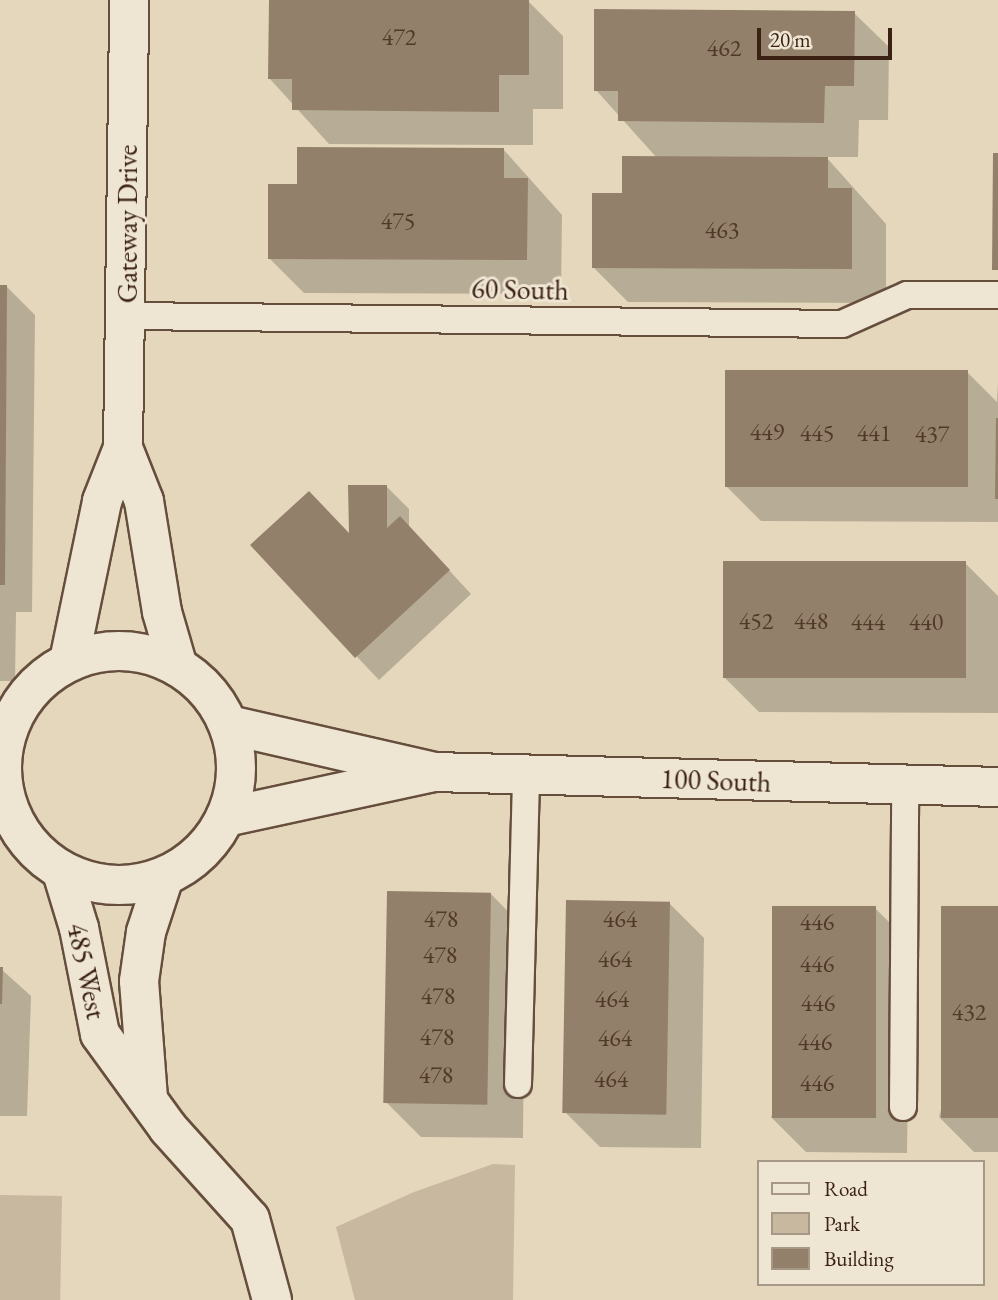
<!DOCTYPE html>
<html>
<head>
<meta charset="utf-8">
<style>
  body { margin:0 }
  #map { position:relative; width:998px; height:1300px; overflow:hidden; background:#e5d7bc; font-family:"EB Garamond",serif }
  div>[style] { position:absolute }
  .green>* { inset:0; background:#c8b89f; transform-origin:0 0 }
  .shadow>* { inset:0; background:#0003 }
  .building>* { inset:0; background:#93806b; transform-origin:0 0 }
  .roads { filter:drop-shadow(2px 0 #664e3d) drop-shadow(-2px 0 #664e3d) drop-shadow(0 2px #664e3d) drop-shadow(0 -2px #664e3d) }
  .lane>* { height:26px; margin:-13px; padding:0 13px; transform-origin:13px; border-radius:13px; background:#eee5d3 }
  .secondary>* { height:38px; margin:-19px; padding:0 19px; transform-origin:19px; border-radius:19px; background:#eee5d3 }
  .secondary>.ring { margin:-19px; padding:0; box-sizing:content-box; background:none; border:38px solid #eee5d3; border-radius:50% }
  span { translate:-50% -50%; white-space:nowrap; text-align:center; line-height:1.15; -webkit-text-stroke:6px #eee5d3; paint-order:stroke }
  .number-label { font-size:24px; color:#513929 }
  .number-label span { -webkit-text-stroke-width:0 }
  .street-label { font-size:28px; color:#3b2113 }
  .legend { position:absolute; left:757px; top:1160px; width:228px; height:126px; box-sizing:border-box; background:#eee5d3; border:2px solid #a69786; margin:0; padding:9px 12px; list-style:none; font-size:21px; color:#3b2113 }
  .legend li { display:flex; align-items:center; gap:14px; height:35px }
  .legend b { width:35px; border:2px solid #a69786 }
  .scale { position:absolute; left:757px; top:28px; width:135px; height:32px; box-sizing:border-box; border:4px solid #3b2113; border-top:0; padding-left:9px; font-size:21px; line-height:24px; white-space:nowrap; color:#3b2113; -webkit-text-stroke:5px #eee5d3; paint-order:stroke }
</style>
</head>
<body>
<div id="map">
  <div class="green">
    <i style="clip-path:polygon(493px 1164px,515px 1165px,513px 1300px,355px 1300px,336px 1227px,414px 1192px)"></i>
    <i style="left:0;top:1195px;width:62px;height:105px;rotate:1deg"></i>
  </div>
  <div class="shadow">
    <i style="clip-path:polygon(270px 0,528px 1px,563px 36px,563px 109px,533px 109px,533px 145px,329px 144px,270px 79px)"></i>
    <i style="clip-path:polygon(854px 13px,889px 47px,888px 120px,859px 120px,858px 157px,826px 157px,886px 224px,886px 303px,628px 302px,593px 267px,623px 195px,657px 158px,596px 90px)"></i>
    <i style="clip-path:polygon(503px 149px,562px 215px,561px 294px,304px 293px,269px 258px,299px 186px)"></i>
    <i style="clip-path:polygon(0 287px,7px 287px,35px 315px,32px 612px,16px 612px,15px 681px,0 681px)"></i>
    <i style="clip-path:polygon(967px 372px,997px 402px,998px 383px,998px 522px,761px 521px,726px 486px)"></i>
    <i style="clip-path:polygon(386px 486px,409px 509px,409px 527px,471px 594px,379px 680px,252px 546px,351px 536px)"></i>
    <i style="clip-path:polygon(965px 563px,998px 596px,998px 713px,759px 712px,724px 677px)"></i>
    <i style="clip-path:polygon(491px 894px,525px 929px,523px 1138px,421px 1137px,386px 1102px)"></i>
    <i style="clip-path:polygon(669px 903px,704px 938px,701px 1148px,600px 1147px,565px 1112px)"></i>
    <i style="clip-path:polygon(875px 908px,910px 943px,907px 1153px,806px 1152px,771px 1117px)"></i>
    <i style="clip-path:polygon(998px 908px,998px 1152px,974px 1152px,939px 1117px)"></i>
    <i style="clip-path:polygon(0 968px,31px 996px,27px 1116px,0 1116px)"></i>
  </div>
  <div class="building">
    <i style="clip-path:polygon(269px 0,529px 0,529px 75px,499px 75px,499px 112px,292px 110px,292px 79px,268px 79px)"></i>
    <i style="clip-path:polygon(594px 9px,855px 11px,854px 86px,825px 86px,824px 123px,618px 121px,618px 91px,594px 91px)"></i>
    <i style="clip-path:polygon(297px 147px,504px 148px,504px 178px,528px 178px,527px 260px,268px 259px,268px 184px,297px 184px)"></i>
    <i style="clip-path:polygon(993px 153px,998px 153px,998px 270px,992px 270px)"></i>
    <i style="clip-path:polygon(622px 156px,828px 157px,828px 188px,852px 188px,852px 269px,592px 268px,592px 193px,622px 193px)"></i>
    <i style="clip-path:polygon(0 285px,7px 285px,5px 585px,0 585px)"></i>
    <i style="left:725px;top:370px;width:243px;height:117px"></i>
    <i style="clip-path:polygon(996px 418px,998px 418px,998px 499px,995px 499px)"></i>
    <i style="clip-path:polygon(348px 485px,387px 485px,387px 528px,400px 516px,450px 570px,355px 658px,250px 545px,309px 491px,349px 533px)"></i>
    <i style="left:723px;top:561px;width:243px;height:117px"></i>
    <i style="left:387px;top:891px;width:104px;height:212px;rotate:1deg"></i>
    <i style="left:566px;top:900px;width:104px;height:213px;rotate:1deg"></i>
    <i style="left:772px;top:906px;width:104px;height:212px"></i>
    <i style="left:941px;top:906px;width:57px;height:212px"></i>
    <i style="clip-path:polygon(0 967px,3px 967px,2px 1004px,0 1004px)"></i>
  </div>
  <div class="roads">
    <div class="lane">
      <i style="left:127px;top:316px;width:715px;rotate:0.64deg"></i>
      <i style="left:842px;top:324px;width:71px;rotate:-24deg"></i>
      <i style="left:907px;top:295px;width:91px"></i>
      <i style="left:518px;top:1084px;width:309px;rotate:-88.5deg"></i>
      <i style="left:903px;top:1107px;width:322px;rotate:-89.6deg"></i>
    </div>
    <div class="secondary">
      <i style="left:123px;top:448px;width:57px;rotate:68.4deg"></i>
      <i style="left:144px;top:501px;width:112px;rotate:80.8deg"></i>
      <i style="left:162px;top:612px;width:57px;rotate:73.8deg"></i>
      <i class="ring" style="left:2px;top:651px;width:196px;height:196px"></i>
      <i style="left:69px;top:661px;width:163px;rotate:-78.3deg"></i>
      <i style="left:102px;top:501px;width:57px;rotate:-68.4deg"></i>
      <i style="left:123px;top:448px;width:448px;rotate:-89.2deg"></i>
      <i style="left:229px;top:725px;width:210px;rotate:12.9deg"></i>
      <i style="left:434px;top:772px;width:564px;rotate:1.52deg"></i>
      <i style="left:226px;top:817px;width:208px;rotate:-12.2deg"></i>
      <i style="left:62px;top:872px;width:59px;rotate:73.1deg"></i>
      <i style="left:79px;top:928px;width:108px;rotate:78.8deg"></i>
      <i style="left:100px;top:1034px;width:116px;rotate:54.1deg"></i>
      <i style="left:168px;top:1128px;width:122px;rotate:48deg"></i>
      <i style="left:250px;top:1219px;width:84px;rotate:74.8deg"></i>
      <i style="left:148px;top:1098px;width:117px;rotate:-94.4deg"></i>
      <i style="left:139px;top:981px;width:49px;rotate:-81.9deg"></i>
      <i style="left:146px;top:932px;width:58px;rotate:-71.9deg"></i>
    </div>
  </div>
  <div class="number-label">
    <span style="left:399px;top:37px">472</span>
    <span style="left:724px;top:48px">462</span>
    <span style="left:398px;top:221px">475</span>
    <span style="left:722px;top:230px">463</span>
    <span style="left:767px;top:432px">449</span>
    <span style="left:817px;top:433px">445</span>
    <span style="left:874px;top:433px">441</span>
    <span style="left:932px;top:434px">437</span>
    <span style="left:756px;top:621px">452</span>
    <span style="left:811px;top:621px">448</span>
    <span style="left:868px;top:622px">444</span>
    <span style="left:926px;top:622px">440</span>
    <span style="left:441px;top:919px">478</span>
    <span style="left:620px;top:919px">464</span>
    <span style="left:817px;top:922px">446</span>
    <span style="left:440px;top:955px">478</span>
    <span style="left:615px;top:959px">464</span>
    <span style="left:817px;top:964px">446</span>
    <span style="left:438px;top:996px">478</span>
    <span style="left:612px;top:999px">464</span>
    <span style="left:818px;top:1003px">446</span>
    <span style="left:969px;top:1012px">432</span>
    <span style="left:437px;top:1037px">478</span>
    <span style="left:615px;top:1038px">464</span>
    <span style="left:815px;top:1042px">446</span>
    <span style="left:436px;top:1075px">478</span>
    <span style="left:611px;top:1079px">464</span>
    <span style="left:817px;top:1083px">446</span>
  </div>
  <div class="street-label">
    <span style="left:127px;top:224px;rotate:-90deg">Gateway Drive</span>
    <span style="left:520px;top:289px;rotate:1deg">60 South</span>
    <span style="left:716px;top:780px;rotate:2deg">100 South</span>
    <span style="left:87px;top:971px;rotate:78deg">485 West</span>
  </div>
  <ul class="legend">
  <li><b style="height:9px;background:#eee5d3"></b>Road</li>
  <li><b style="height:19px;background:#c8b89f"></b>Park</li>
  <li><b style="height:19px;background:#93806b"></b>Building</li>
  </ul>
  <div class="scale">20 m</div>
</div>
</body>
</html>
